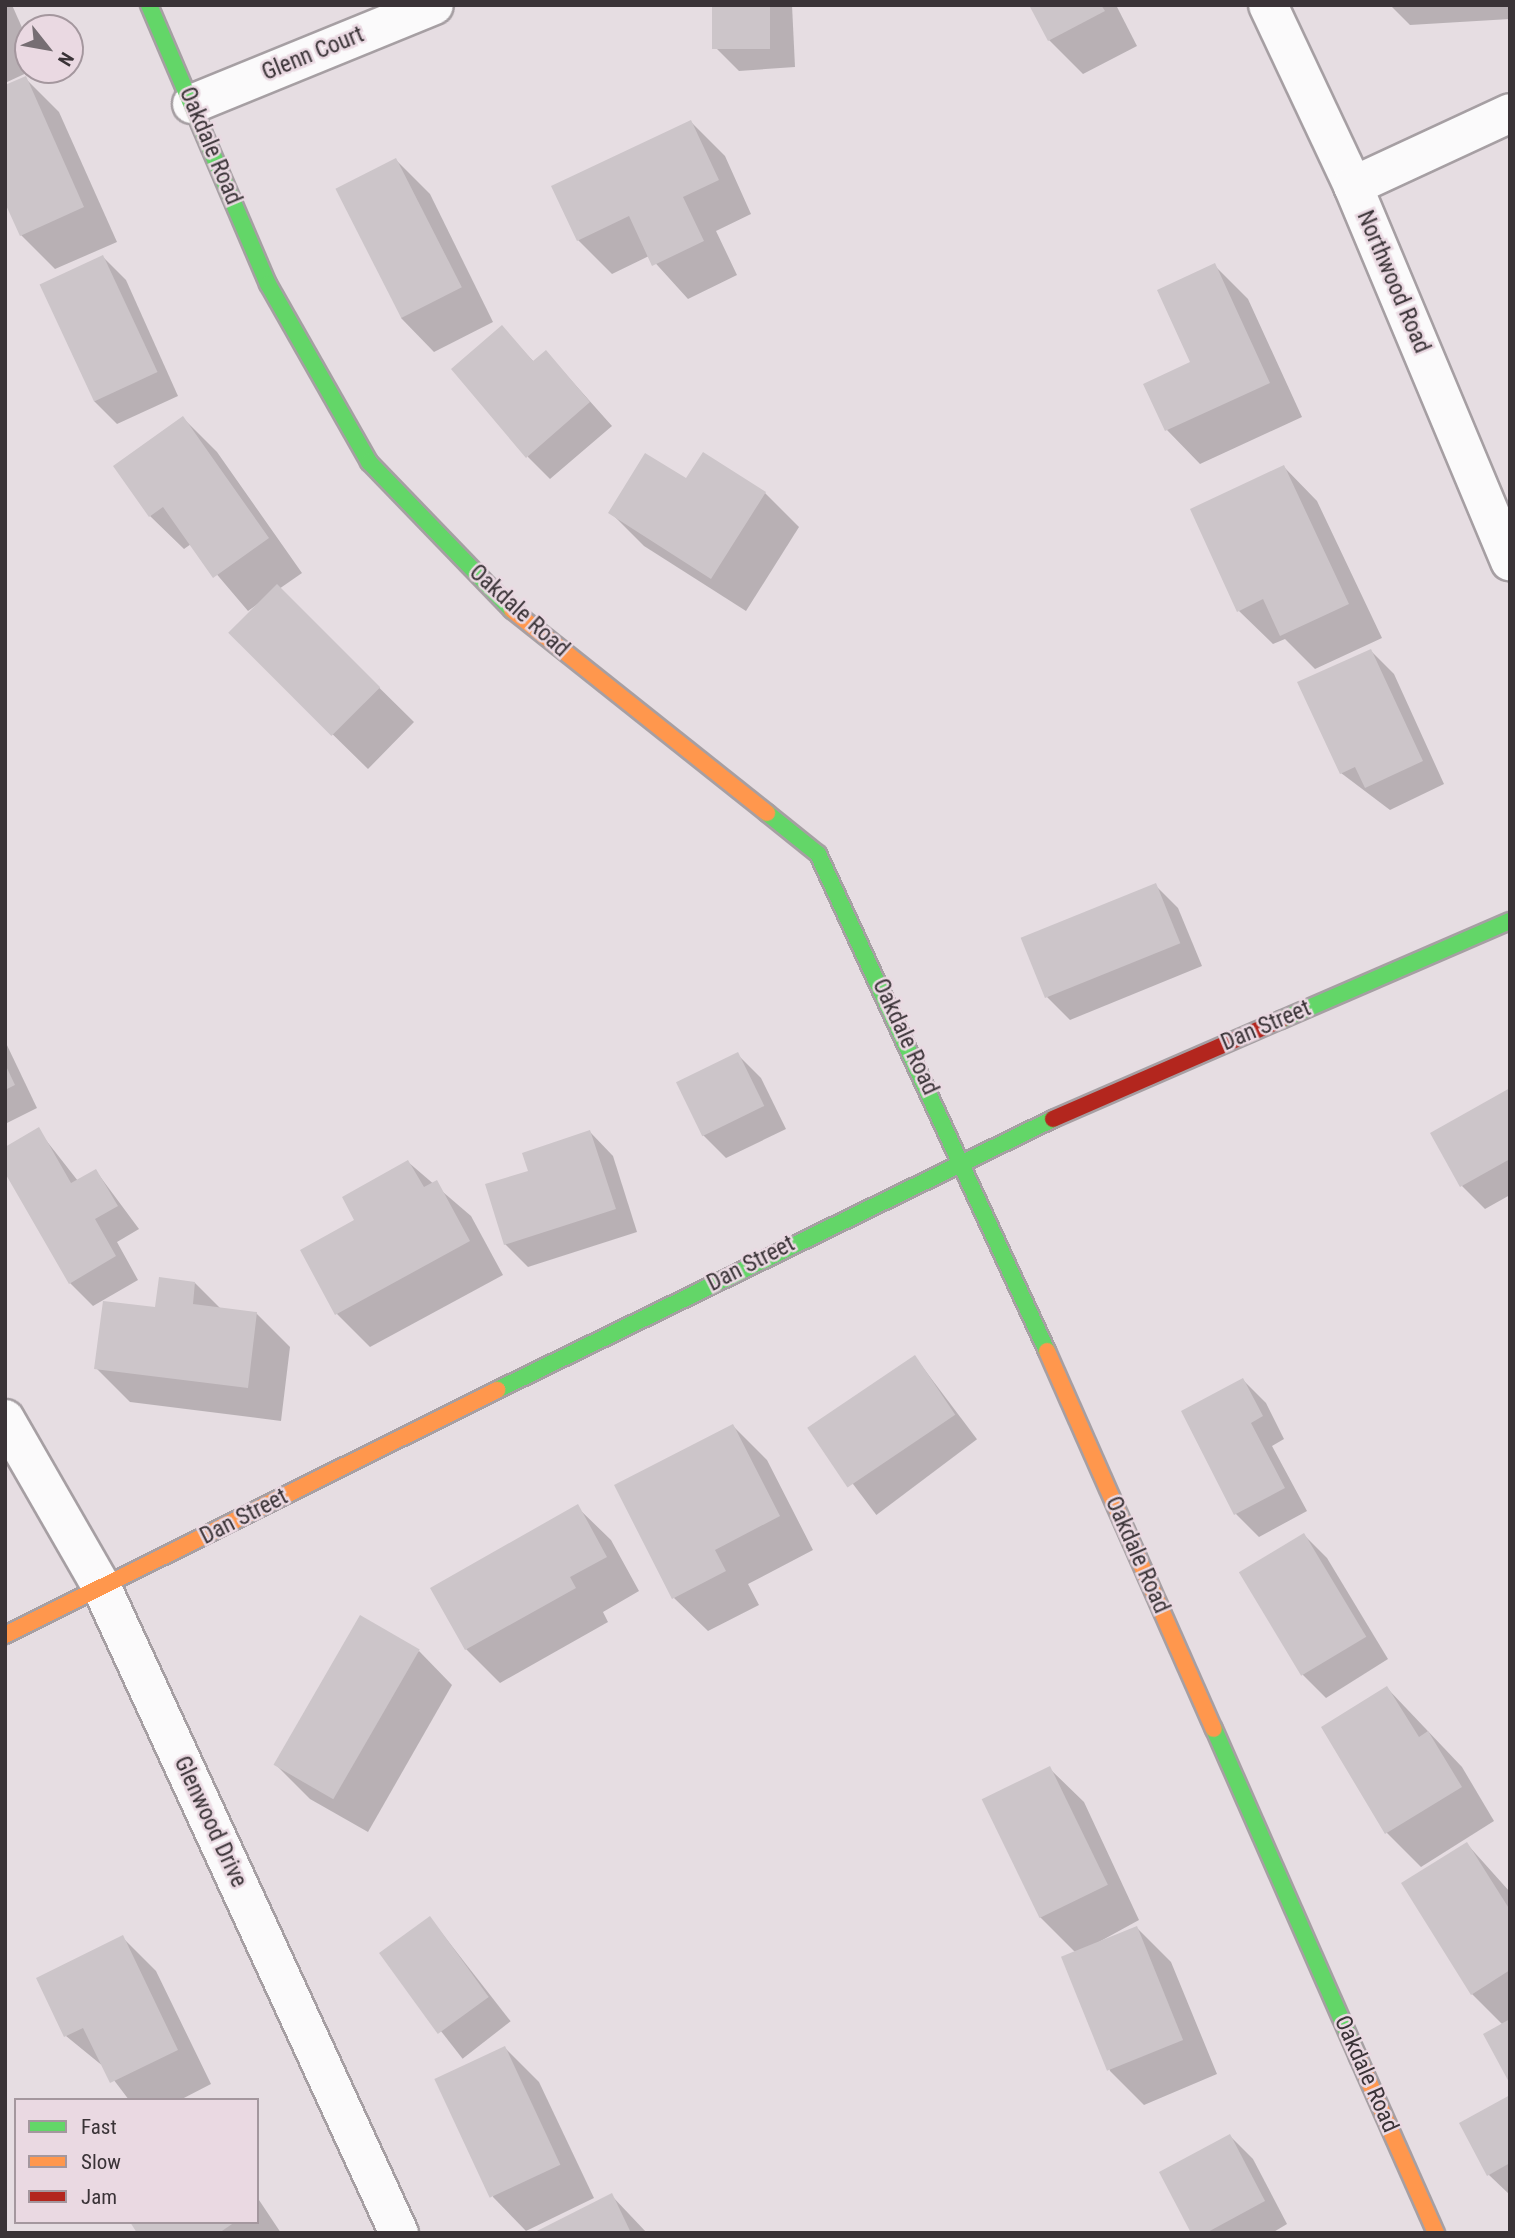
<!DOCTYPE html>
<html>
<head>
<meta charset="utf-8">
<style>
  body { margin:0 }
  #map { position:relative; width:1515px; height:2238px; overflow:hidden; background:#e6dde2; font-family:"Roboto Condensed",sans-serif }
  div>[style] { position:absolute }
  .shadow>* { inset:0; background:#0003; transform-origin:0 0 }
  .building>* { inset:0; background:#ccc5c9; transform-origin:0 0 }
  .roads { filter:drop-shadow(2px 0 #a69fa3) drop-shadow(-2px 0 #a69fa3) drop-shadow(0 2px #a69fa3) drop-shadow(0 -2px #a69fa3) }
  .street>* { height:38px; margin:-19px; padding:0 19px; transform-origin:19px; border-radius:19px; background:#fbfafb }
  .fast>* { height:16px; margin:-8px; padding:0 8px; transform-origin:8px; border-radius:8px; background:#63d668 }
  .slow>* { height:16px; margin:-8px; padding:0 8px; transform-origin:8px; border-radius:8px; background:#ff974d }
  .jam>* { height:16px; margin:-8px; padding:0 8px; transform-origin:8px; border-radius:8px; background:#b3261e }
  span { translate:-50% -50%; white-space:nowrap; text-align:center; line-height:1.15; -webkit-text-stroke:5px #ead9e2; paint-order:stroke }
  .street-label { font-size:23px; color:#3a3337 }
  .frame { position:absolute; inset:0; border:7px solid #3a3337; pointer-events:none }
  .legend { position:absolute; left:14px; top:2098px; width:245px; height:126px; box-sizing:border-box; background:#ead9e2; border:2px solid #a4979e; margin:0; padding:9px 12px; list-style:none; font-size:21px; color:#3a3337 }
  .legend li { display:flex; align-items:center; gap:14px; height:35px }
  .legend b { width:35px; border:2px solid #a4979e }
  .north { position:absolute; left:14px; top:14px; width:70px; height:70px; box-sizing:border-box; background:#ead9e2; border:2px solid #a4979e; border-radius:50%; rotate:121deg; font-size:19px; font-weight:700; line-height:28px; text-align:center; color:#3a3337 }
  .north::after { content:''; display:block; margin:auto; width:24px; height:32px; background:#766e73; clip-path:polygon(50% 0,100% 100%,50% 72%,0 100%) }
</style>
</head>
<body>
<div id="map">
  <div class="shadow">
    <i style="clip-path:polygon(5px 5px,12px 5px,28px 41px,33px 70px,5px 83px)"></i>
    <i style="clip-path:polygon(713px 5px,792px 5px,795px 67px,739px 71px,716px 48px)"></i>
    <i style="clip-path:polygon(1031px 5px,1116px 5px,1137px 46px,1083px 74px,1049px 40px)"></i>
    <i style="clip-path:polygon(1390px 5px,1510px 5px,1510px 19px,1410px 25px)"></i>
    <i style="clip-path:polygon(25px 78px,59px 112px,117px 242px,55px 269px,21px 235px)"></i>
    <i style="clip-path:polygon(691px 122px,725px 156px,751px 214px,716px 231px,737px 275px,688px 299px,649px 256px,612px 274px,578px 240px)"></i>
    <i style="clip-path:polygon(396px 160px,430px 194px,493px 322px,434px 352px,401px 318px)"></i>
    <i style="clip-path:polygon(103px 257px,126px 280px,178px 396px,117px 424px,94px 401px)"></i>
    <i style="clip-path:polygon(1214px 265px,1248px 299px,1302px 417px,1200px 464px,1167px 430px,1145px 385px,1192px 363px)"></i>
    <i style="clip-path:polygon(502px 328px,534px 362px,546px 352px,612px 426px,550px 479px,528px 457px)"></i>
    <i style="clip-path:polygon(183px 418px,217px 452px,302px 573px,279px 589px,414px 722px,368px 769px,265px 668px,259px 603px,248px 611px,191px 544px,184px 549px,150px 516px)"></i>
    <i style="clip-path:polygon(1284px 467px,1317px 501px,1382px 638px,1315px 669px,1285px 639px,1273px 644px,1239px 611px)"></i>
    <i style="clip-path:polygon(687px 480px,765px 493px,799px 527px,746px 611px,644px 546px,610px 512px)"></i>
    <i style="clip-path:polygon(1371px 651px,1394px 674px,1444px 784px,1390px 810px,1341px 773px)"></i>
    <i style="clip-path:polygon(1155px 885px,1178px 908px,1202px 966px,1070px 1020px,1047px 997px)"></i>
    <i style="clip-path:polygon(5px 1041px,37px 1108px,5px 1124px)"></i>
    <i style="clip-path:polygon(738px 1055px,761px 1078px,786px 1129px,726px 1158px,703px 1135px)"></i>
    <i style="clip-path:polygon(1510px 1090px,1510px 1195px,1485px 1209px,1462px 1186px)"></i>
    <i style="clip-path:polygon(38px 1130px,78px 1181px,96px 1171px,139px 1229px,117px 1242px,138px 1280px,93px 1306px,70px 1283px)"></i>
    <i style="clip-path:polygon(590px 1132px,613px 1156px,637px 1232px,528px 1267px,505px 1244px,530px 1172px)"></i>
    <i style="clip-path:polygon(408px 1162px,471px 1216px,503px 1275px,370px 1347px,337px 1314px,356px 1221px)"></i>
    <i style="clip-path:polygon(195px 1283px,221px 1309px,256px 1313px,290px 1347px,281px 1421px,130px 1402px,96px 1368px,156px 1309px)"></i>
    <i style="left:915px;top:1357px;width:103px;height:126px;rotate:53deg"></i>
    <i style="clip-path:polygon(1243px 1380px,1266px 1403px,1284px 1439px,1272px 1446px,1307px 1511px,1259px 1537px,1236px 1514px)"></i>
    <i style="clip-path:polygon(733px 1426px,767px 1460px,813px 1550px,748px 1584px,759px 1605px,708px 1631px,674px 1598px)"></i>
    <i style="clip-path:polygon(577px 1507px,611px 1540px,639px 1591px,603px 1612px,608px 1622px,500px 1683px,466px 1649px)"></i>
    <i style="clip-path:polygon(1304px 1535px,1327px 1558px,1388px 1659px,1326px 1698px,1303px 1675px)"></i>
    <i style="clip-path:polygon(419px 1651px,452px 1685px,368px 1832px,310px 1799px,276px 1765px)"></i>
    <i style="clip-path:polygon(1387px 1688px,1462px 1767px,1494px 1821px,1421px 1867px,1387px 1833px)"></i>
    <i style="clip-path:polygon(1050px 1769px,1084px 1802px,1139px 1920px,1086px 1949px,1137px 1928px,1171px 1962px,1217px 2074px,1144px 2105px,1110px 2071px,1076px 1953px,1040px 1917px)"></i>
    <i style="clip-path:polygon(1467px 1844px,1510px 1892px,1510px 2080px,1503px 2025px,1472px 1994px)"></i>
    <i style="left:430px;top:1918px;width:131px;height:61px;rotate:52deg"></i>
    <i style="clip-path:polygon(122px 1937px,156px 1971px,211px 2084px,180px 2100px,129px 2100px,104px 2067px,66px 2036px)"></i>
    <i style="clip-path:polygon(505px 2048px,539px 2082px,594px 2198px,526px 2231px,493px 2197px)"></i>
    <i style="clip-path:polygon(1510px 2097px,1510px 2195px,1489px 2175px)"></i>
    <i style="clip-path:polygon(1230px 2136px,1253px 2159px,1287px 2224px,1272px 2233px,1193px 2233px)"></i>
    <i style="clip-path:polygon(611px 2195px,647px 2233px,537px 2233px)"></i>
    <i style="clip-path:polygon(257px 2197px,281px 2233px,139px 2233px,132px 2222px,257px 2222px)"></i>
  </div>
  <div class="building">
    <i style="left:712px;top:5px;width:58px;height:44px"></i>
    <i style="clip-path:polygon(1029px 5px,1101px 5px,1105px 11px,1048px 41px)"></i>
    <i style="clip-path:polygon(26px 76px,84px 207px,20px 236px,5px 203px,5px 85px)"></i>
    <i style="clip-path:polygon(691px 120px,719px 180px,683px 197px,704px 241px,652px 266px,629px 216px,577px 241px,551px 186px)"></i>
    <i style="left:396px;top:158px;width:145px;height:68px;rotate:63deg"></i>
    <i style="left:103px;top:255px;width:129px;height:70px;rotate:65deg"></i>
    <i style="clip-path:polygon(1215px 263px,1270px 383px,1165px 431px,1143px 384px,1190px 362px,1157px 290px)"></i>
    <i style="clip-path:polygon(502px 325px,533px 361px,546px 350px,590px 402px,526px 458px,451px 369px)"></i>
    <i style="clip-path:polygon(183px 416px,269px 538px,213px 578px,163px 507px,149px 517px,113px 466px)"></i>
    <i style="clip-path:polygon(703px 452px,766px 492px,711px 579px,608px 513px,645px 453px,686px 478px)"></i>
    <i style="clip-path:polygon(1284px 465px,1349px 604px,1280px 636px,1263px 599px,1237px 612px,1190px 509px)"></i>
    <i style="left:277px;top:584px;width:146px;height:69px;rotate:45deg"></i>
    <i style="clip-path:polygon(1371px 649px,1423px 761px,1365px 788px,1355px 767px,1340px 774px,1297px 682px)"></i>
    <i style="left:1156px;top:883px;width:65px;height:146px;rotate:68deg"></i>
    <i style="left:738px;top:1052px;width:60px;height:69px;rotate:64deg"></i>
    <i style="clip-path:polygon(5px 1064px,15px 1085px,5px 1090px)"></i>
    <i style="clip-path:polygon(1510px 1088px,1510px 1159px,1460px 1187px,1430px 1133px)"></i>
    <i style="clip-path:polygon(39px 1127px,71px 1183px,96px 1169px,118px 1206px,95px 1219px,116px 1256px,69px 1284px,5px 1173px,5px 1147px)"></i>
    <i style="clip-path:polygon(590px 1130px,616px 1209px,504px 1245px,485px 1184px,528px 1171px,522px 1153px)"></i>
    <i style="clip-path:polygon(408px 1160px,424px 1187px,437px 1180px,470px 1241px,335px 1315px,300px 1250px,354px 1220px,342px 1197px)"></i>
    <i style="clip-path:polygon(159px 1277px,195px 1282px,193px 1304px,257px 1312px,248px 1388px,94px 1369px,103px 1301px,155px 1307px)"></i>
    <i style="left:915px;top:1355px;width:72px;height:130px;rotate:56deg"></i>
    <i style="clip-path:polygon(1243px 1378px,1263px 1416px,1251px 1423px,1285px 1488px,1234px 1515px,1181px 1411px)"></i>
    <i style="clip-path:polygon(733px 1424px,780px 1516px,715px 1550px,726px 1571px,672px 1599px,614px 1485px)"></i>
    <i style="clip-path:polygon(578px 1504px,607px 1557px,570px 1577px,576px 1588px,465px 1650px,430px 1588px)"></i>
    <i style="left:1304px;top:1533px;width:121px;height:76px;rotate:59deg"></i>
    <i style="left:360px;top:1615px;width:69px;height:173px;rotate:30deg"></i>
    <i style="clip-path:polygon(1387px 1686px,1419px 1737px,1428px 1731px,1462px 1787px,1385px 1834px,1321px 1727px)"></i>
    <i style="left:1050px;top:1766px;width:132px;height:76px;rotate:64deg"></i>
    <i style="clip-path:polygon(1467px 1842px,1510px 1910px,1510px 1970px,1471px 1995px,1401px 1883px)"></i>
    <i style="left:430px;top:1916px;width:100px;height:63px;rotate:54deg"></i>
    <i style="left:1137px;top:1926px;width:123px;height:82px;rotate:68deg"></i>
    <i style="clip-path:polygon(123px 1935px,178px 2050px,110px 2083px,83px 2028px,64px 2037px,36px 1978px)"></i>
    <i style="clip-path:polygon(1510px 2019px,1510px 2084px,1483px 2034px)"></i>
    <i style="left:505px;top:2046px;width:131px;height:78px;rotate:65deg"></i>
    <i style="clip-path:polygon(1510px 2095px,1510px 2163px,1487px 2176px,1459px 2123px)"></i>
    <i style="clip-path:polygon(1230px 2134px,1265px 2201px,1206px 2233px,1191px 2233px,1159px 2172px)"></i>
    <i style="clip-path:polygon(612px 2193px,631px 2233px,533px 2233px)"></i>
    <i style="clip-path:polygon(130px 2222px,235px 2222px,219px 2233px,137px 2233px)"></i>
  </div>
  <div class="roads">
    <div class="street">
      <i style="left:1268px;top:5px;width:200px;rotate:64.8deg"></i>
      <i style="left:1353px;top:186px;width:407px;rotate:67.3deg"></i>
      <i style="left:192px;top:104px;width:261px;rotate:-22.2deg"></i>
      <i style="left:1353px;top:186px;width:173px;rotate:-24.9deg"></i>
      <i style="left:5px;top:1419px;width:195px;rotate:60.1deg"></i>
      <i style="left:102px;top:1588px;width:710px;rotate:65.28deg"></i>
    </div>
    <div class="fast">
      <i style="left:149px;top:5px;width:303px;rotate:66.9deg"></i>
      <i style="left:268px;top:284px;width:205px;rotate:60.4deg"></i>
      <i style="left:369px;top:462px;width:206px;rotate:46deg"></i>
      <i style="left:767px;top:813px;width:65px;rotate:38.8deg"></i>
      <i style="left:818px;top:854px;width:547px;rotate:65.26deg"></i>
      <i style="left:1281px;top:1020px;width:249px;rotate:-23.4deg"></i>
      <i style="left:497px;top:1390px;width:619px;rotate:-25.99deg"></i>
      <i style="left:1214px;top:1729px;width:358px;rotate:66.3deg"></i>
    </div>
    <div class="slow">
      <i style="left:512px;top:610px;width:326px;rotate:38.5deg"></i>
      <i style="left:1047px;top:1351px;width:413px;rotate:66.2deg"></i>
      <i style="left:5px;top:1635px;width:550px;rotate:-26.47deg"></i>
      <i style="left:1358px;top:2057px;width:193px;rotate:66.1deg"></i>
    </div>
    <div class="jam">
      <i style="left:1053px;top:1119px;width:249px;rotate:-23.5deg"></i>
    </div>
  </div>
  <div class="street-label">
    <span style="left:313px;top:54px;rotate:-22deg">Glenn Court</span>
    <span style="left:210px;top:146px;rotate:67deg">Oakdale Road</span>
    <span style="left:1393px;top:282px;rotate:67deg">Northwood Road</span>
    <span style="left:519px;top:611px;rotate:42deg">Oakdale Road</span>
    <span style="left:1266px;top:1026px;rotate:-23deg">Dan Street</span>
    <span style="left:905px;top:1037px;rotate:65deg">Oakdale Road</span>
    <span style="left:751px;top:1264px;rotate:-27deg">Dan Street</span>
    <span style="left:244px;top:1517px;rotate:-27deg">Dan Street</span>
    <span style="left:1137px;top:1555px;rotate:66deg">Oakdale Road</span>
    <span style="left:210px;top:1822px;rotate:65deg">Glenwood Drive</span>
    <span style="left:1366px;top:2074px;rotate:66deg">Oakdale Road</span>
  </div>
  <div class="frame"></div>
  <ul class="legend">
  <li><b style="height:9px;background:#63d668"></b>Fast</li>
  <li><b style="height:9px;background:#ff974d"></b>Slow</li>
  <li><b style="height:9px;background:#b3261e"></b>Jam</li>
  </ul>
  <div class="north">N</div>
</div>
</body>
</html>
